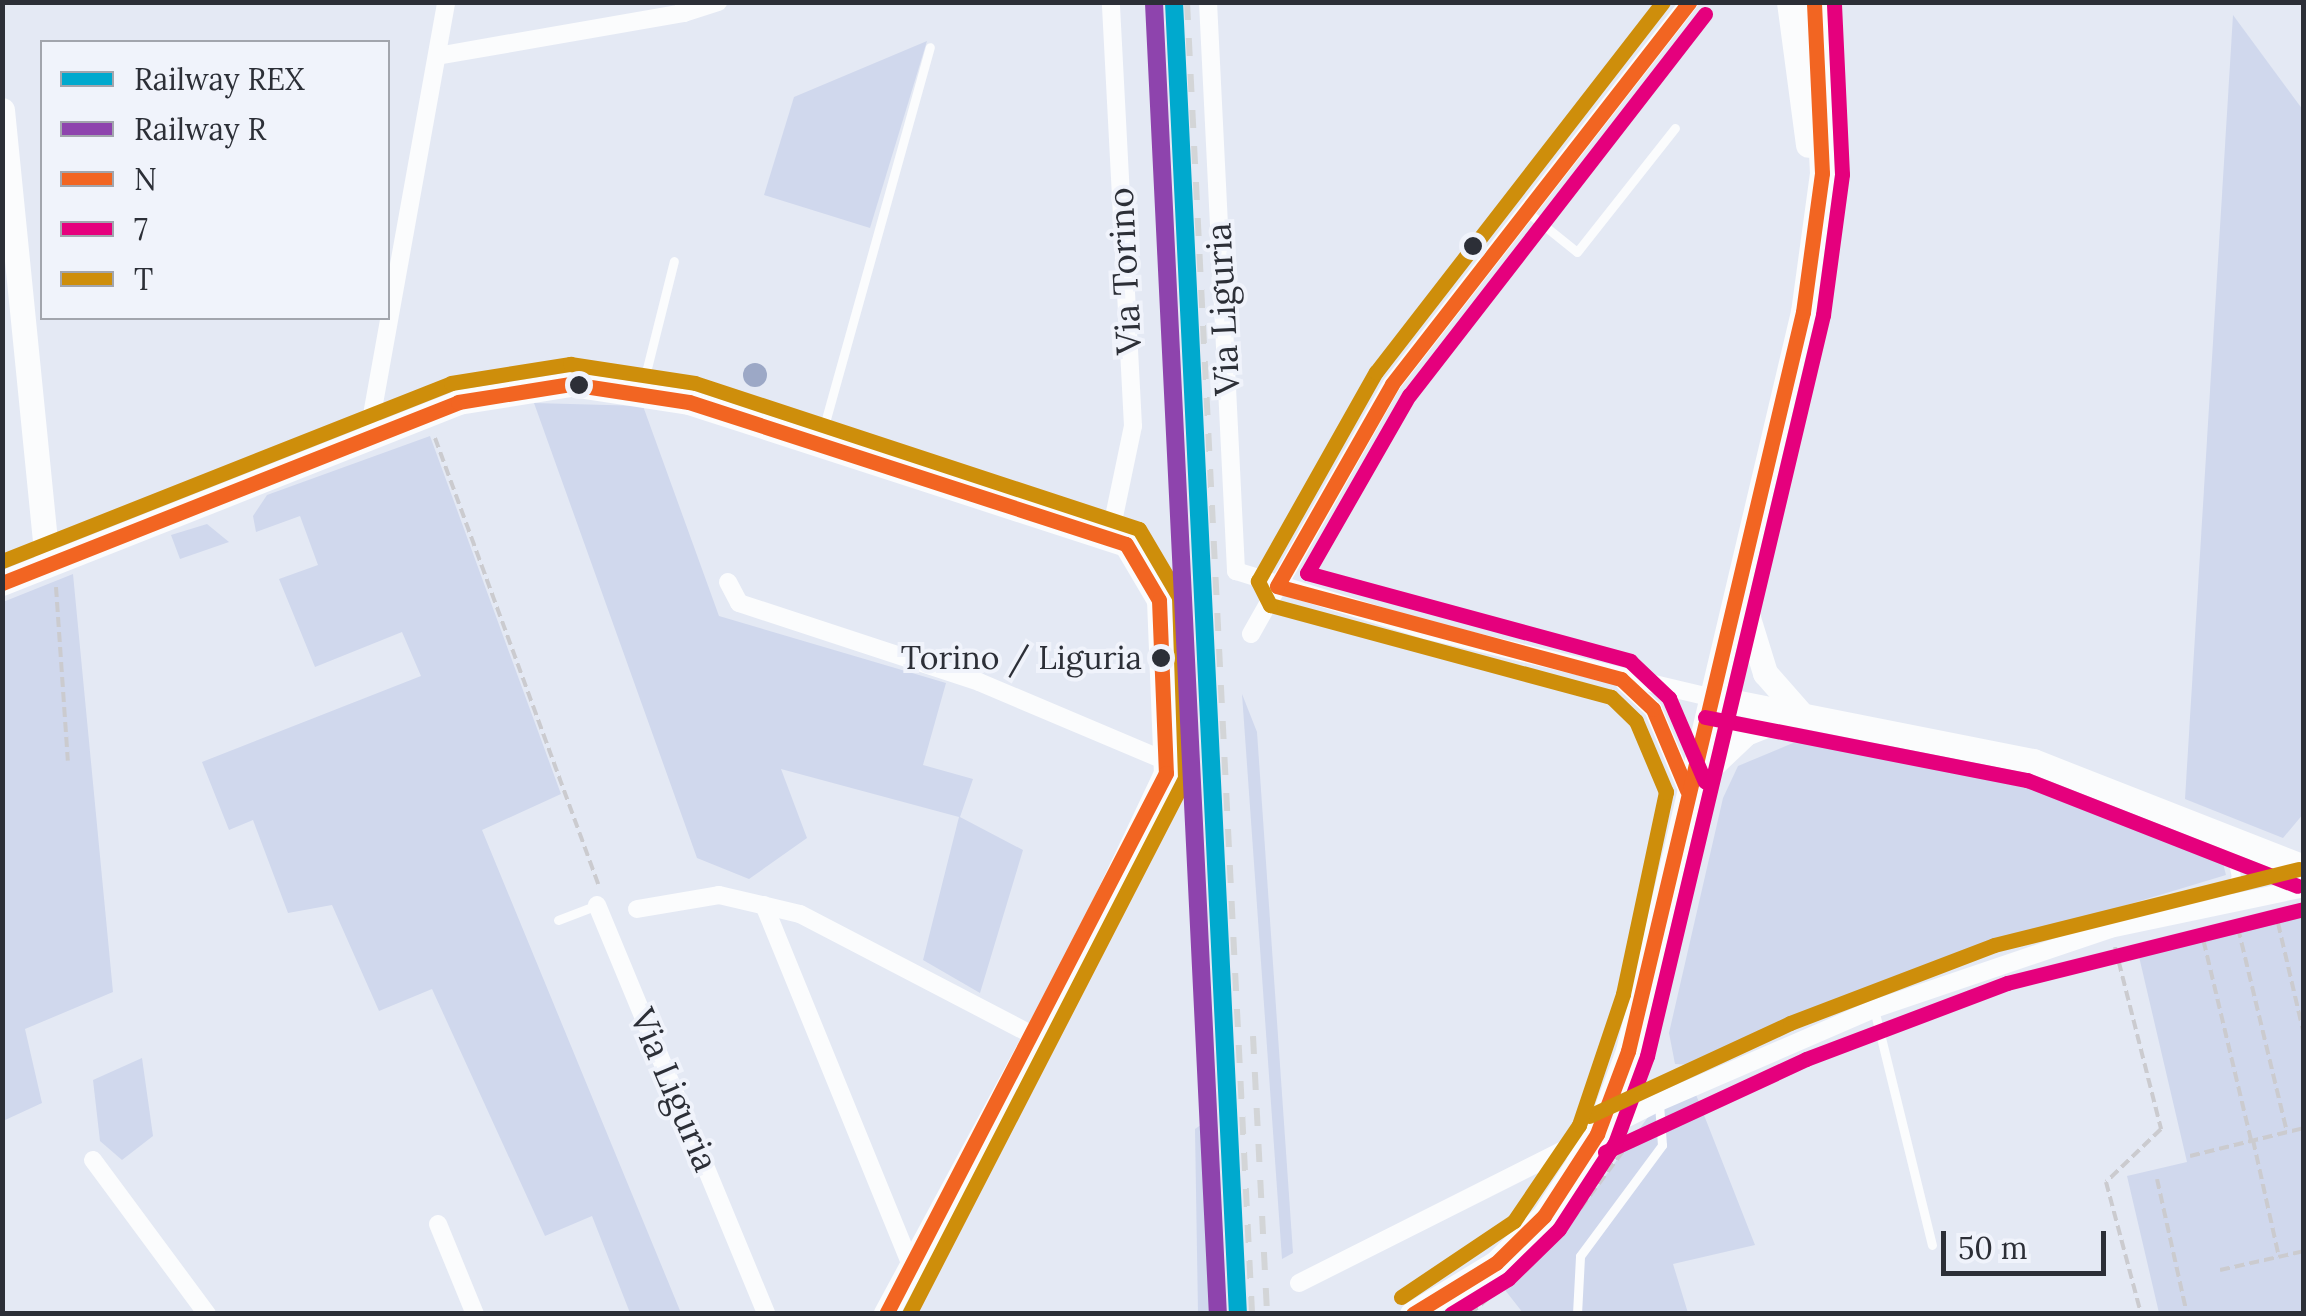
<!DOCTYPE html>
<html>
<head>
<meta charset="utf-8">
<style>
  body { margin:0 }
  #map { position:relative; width:2306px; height:1316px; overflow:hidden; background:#e4e9f4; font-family:Lora,serif }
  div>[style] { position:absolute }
  .green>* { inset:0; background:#d0d8ed }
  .water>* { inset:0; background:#9ca8c6 }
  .round { border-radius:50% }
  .path>* { height:4px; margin-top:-2px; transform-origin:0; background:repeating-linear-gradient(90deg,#cbcbcf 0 10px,transparent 0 15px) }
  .lane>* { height:9px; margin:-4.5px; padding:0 4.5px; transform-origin:4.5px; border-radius:4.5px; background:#fbfcfd }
  .street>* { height:18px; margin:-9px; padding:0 9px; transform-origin:9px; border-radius:9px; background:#fbfcfd }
  .secondary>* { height:25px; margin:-12.5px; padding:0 12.5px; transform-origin:12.5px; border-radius:12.5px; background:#fbfcfd }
  .rail>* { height:6px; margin-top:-3px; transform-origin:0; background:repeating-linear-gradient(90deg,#d3d5d7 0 18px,transparent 0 36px) }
  .bus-1>* { height:15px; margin:-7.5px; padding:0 7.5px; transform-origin:7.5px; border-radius:7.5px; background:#f26522 }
  .bus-2>* { height:15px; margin:-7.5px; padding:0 7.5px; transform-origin:7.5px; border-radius:7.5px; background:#e5007d }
  .bus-3>* { height:15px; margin:-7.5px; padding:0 7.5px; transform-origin:7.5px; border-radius:7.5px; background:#ce8e0b }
  .rail-1>* { height:18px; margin:-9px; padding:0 9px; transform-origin:9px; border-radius:9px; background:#00a9ce }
  .rail-2>* { height:18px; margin:-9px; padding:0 9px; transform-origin:9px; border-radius:9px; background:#8e44ad }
  .dots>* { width:28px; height:28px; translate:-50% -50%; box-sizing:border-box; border:5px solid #f0f3fb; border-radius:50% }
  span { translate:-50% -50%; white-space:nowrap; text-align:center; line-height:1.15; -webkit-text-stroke:8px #f0f3fb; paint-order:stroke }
  .bus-label { font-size:32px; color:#2c2f37 }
  .right { translate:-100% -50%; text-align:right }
  .street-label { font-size:35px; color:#2c2f37 }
  .frame { position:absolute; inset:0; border:5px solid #2c2f37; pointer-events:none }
  .legend { position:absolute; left:40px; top:40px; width:350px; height:280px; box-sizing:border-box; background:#f0f3fb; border:2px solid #a2a5ad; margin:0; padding:12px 18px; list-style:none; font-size:30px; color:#2c2f37 }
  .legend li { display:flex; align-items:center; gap:20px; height:50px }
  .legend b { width:50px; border:2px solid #a2a5ad }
  .scale { position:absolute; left:1941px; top:1231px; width:165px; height:45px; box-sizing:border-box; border:5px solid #2c2f37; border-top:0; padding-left:12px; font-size:30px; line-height:35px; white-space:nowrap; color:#2c2f37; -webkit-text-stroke:8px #f0f3fb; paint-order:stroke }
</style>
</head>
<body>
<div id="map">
  <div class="green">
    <i style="clip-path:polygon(2233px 15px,2303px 110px,2304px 813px,2283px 838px,2185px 799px)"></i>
    <i style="clip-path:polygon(927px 41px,870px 228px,764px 195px,794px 97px)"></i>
    <i style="clip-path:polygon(534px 403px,643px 406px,719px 616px,946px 683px,923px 765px,973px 779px,960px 817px,1023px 850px,980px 993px,923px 960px,959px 817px,781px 769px,807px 838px,749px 879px,697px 858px)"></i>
    <i style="clip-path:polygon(430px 436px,561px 794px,482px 830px,681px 1313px,630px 1313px,592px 1216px,545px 1236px,432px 989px,379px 1011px,332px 905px,288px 913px,253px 820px,229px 830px,202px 762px,421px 676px,402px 632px,315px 667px,279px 579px,318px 565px,300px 516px,256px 532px,253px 516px,267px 495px)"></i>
    <i style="clip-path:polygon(207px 524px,229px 542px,180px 559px,171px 535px)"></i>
    <i style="clip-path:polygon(73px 574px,113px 992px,25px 1029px,42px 1103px,3px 1121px,3px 602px)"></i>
    <i style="clip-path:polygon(1242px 694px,1257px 732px,1293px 1253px,1282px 1259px)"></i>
    <i style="clip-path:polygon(1890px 745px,2030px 773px,2128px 807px,2220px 851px,2226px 875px,2047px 929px,1693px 1065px,1675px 1064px,1669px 1033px,1723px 798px,1738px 766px,1793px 743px)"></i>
    <i style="clip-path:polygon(2303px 909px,2303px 1313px,2159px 1313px,2127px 1176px,2187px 1162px,2137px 948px)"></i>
    <i style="clip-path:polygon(142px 1058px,153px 1136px,122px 1160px,100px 1141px,93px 1080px)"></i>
    <i style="clip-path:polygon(1693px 1087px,1755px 1245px,1673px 1264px,1688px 1313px,1523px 1313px,1505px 1290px,1569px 1226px,1659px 1102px)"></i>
    <i style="clip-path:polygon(1214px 1116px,1219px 1313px,1198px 1313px,1195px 1129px)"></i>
  </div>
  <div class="water">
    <i class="round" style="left:743px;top:363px;width:24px;height:24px"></i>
  </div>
  <div class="path">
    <i style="left:435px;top:438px;width:475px;rotate:69.9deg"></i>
    <i style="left:56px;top:587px;width:174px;rotate:86.1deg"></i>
    <i style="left:2278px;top:923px;width:115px;rotate:76.9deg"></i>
    <i style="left:2238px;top:928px;width:210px;rotate:76.5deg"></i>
    <i style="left:2115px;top:947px;width:188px;rotate:75.8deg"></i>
    <i style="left:2161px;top:1129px;width:76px;rotate:136.1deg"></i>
    <i style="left:2106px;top:1182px;width:137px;rotate:75.1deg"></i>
    <i style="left:2251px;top:1140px;width:208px;rotate:-103.4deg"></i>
    <i style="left:2203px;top:938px;width:104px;rotate:-12.8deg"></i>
    <i style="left:2253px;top:1140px;width:120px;rotate:77.5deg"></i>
    <i style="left:2190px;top:1156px;width:117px;rotate:-13.8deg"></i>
    <i style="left:2157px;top:1179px;width:138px;rotate:77.5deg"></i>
    <i style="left:1563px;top:1232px;width:116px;rotate:-53.4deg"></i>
    <i style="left:2220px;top:1270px;width:86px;rotate:-12.7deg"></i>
    <i style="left:1470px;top:1314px;width:115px;rotate:-40.8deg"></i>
  </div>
  <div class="lane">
    <i style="left:1526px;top:211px;width:65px;rotate:38.8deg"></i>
    <i style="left:1577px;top:252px;width:158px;rotate:-51.7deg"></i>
    <i style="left:641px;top:392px;width:135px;rotate:-75.9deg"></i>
    <i style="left:819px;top:444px;width:412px;rotate:-74.4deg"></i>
    <i style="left:2223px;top:901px;width:27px;rotate:-62deg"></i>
    <i style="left:2236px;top:877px;width:35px;rotate:-102deg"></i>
    <i style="left:558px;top:920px;width:42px;rotate:-21deg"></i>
    <i style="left:1874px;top:1009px;width:243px;rotate:76.2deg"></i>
    <i style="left:1577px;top:1314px;width:58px;rotate:-87deg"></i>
    <i style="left:1580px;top:1256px;width:138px;rotate:-53.5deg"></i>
    <i style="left:1662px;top:1145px;width:41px;rotate:-94.2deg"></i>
  </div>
  <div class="street">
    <i style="left:1208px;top:2px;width:570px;rotate:87.18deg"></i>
    <i style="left:1236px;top:571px;width:199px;rotate:17.3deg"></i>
    <i style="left:1426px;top:630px;width:291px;rotate:13.3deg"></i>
    <i style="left:684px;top:13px;width:36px;rotate:-18deg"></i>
    <i style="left:437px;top:56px;width:251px;rotate:-9.9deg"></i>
    <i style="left:684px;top:13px;width:11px;rotate:-90deg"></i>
    <i style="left:368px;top:437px;width:442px;rotate:-79.8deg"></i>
    <i style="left:1110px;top:536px;width:112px;rotate:-78.2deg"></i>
    <i style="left:1133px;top:426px;width:425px;rotate:-93deg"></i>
    <i style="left:728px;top:582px;width:24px;rotate:62deg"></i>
    <i style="left:739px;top:603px;width:253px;rotate:18.2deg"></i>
    <i style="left:979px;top:682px;width:205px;rotate:22.9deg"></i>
    <i style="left:1251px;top:634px;width:287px;rotate:-60.6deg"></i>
    <i style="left:1392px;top:384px;width:484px;rotate:-52.1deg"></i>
    <i style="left:1625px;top:683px;width:38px;rotate:43deg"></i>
    <i style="left:1653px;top:709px;width:88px;rotate:67.2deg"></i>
    <i style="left:597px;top:905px;width:443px;rotate:67.5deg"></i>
    <i style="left:764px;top:905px;width:390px;rotate:67.8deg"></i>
    <i style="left:637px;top:909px;width:83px;rotate:-9.7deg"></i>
    <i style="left:719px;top:895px;width:83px;rotate:13.2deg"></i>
    <i style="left:800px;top:914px;width:264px;rotate:27.5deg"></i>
    <i style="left:93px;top:1160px;width:192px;rotate:53.5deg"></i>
    <i style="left:438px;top:1224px;width:97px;rotate:67.7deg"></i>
    <i style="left:1299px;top:1283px;width:403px;rotate:-26.7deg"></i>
    <i style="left:1659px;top:1102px;width:234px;rotate:-23.4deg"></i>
    <i style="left:1874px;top:1009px;width:249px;rotate:-18.7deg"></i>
    <i style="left:2110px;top:929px;width:198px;rotate:-11.9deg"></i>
  </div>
  <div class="secondary">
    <i style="left:1789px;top:2px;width:144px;rotate:82.4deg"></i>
    <i style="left:2px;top:110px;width:456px;rotate:84.3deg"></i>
    <i style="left:2px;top:583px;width:491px;rotate:-21.6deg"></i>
    <i style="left:458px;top:402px;width:114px;rotate:-9.1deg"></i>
    <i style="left:571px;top:384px;width:119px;rotate:8.7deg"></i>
    <i style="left:689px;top:402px;width:459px;rotate:18deg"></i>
    <i style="left:1126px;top:544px;width:65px;rotate:59.5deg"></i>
    <i style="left:1159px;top:600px;width:173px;rotate:87.7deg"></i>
    <i style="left:1166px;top:773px;width:185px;rotate:115.3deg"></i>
    <i style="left:1087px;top:940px;width:425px;rotate:118.3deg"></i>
    <i style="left:1740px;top:592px;width:85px;rotate:72.8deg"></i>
    <i style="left:1765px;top:673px;width:55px;rotate:48.7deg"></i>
    <i style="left:1709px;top:697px;width:330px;rotate:11.2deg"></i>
    <i style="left:2033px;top:761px;width:291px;rotate:21.4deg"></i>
    <i style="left:1691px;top:785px;width:76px;rotate:-43.4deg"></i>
    <i style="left:1746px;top:733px;width:48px;rotate:-21.8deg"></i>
    <i style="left:1412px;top:1314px;width:98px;rotate:-31.3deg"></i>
    <i style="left:1496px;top:1263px;width:67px;rotate:-44.4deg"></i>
    <i style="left:1544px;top:1216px;width:98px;rotate:-57.1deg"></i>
    <i style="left:1597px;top:1134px;width:89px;rotate:-69.5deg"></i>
    <i style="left:1628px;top:1051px;width:759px;rotate:-76.68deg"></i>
    <i style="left:1803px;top:312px;width:140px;rotate:-82.2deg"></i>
    <i style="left:1822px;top:173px;width:171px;rotate:-92.7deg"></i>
  </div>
  <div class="rail">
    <i style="left:1187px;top:2px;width:1314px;rotate:87.16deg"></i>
    <i style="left:1253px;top:1036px;width:278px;rotate:87.1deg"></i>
  </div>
  <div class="bus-1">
    <i style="left:2px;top:583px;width:491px;rotate:-21.6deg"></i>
    <i style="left:458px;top:402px;width:114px;rotate:-9.1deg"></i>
    <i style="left:571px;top:384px;width:119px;rotate:8.7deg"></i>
    <i style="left:689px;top:402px;width:459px;rotate:18deg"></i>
    <i style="left:1126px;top:544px;width:65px;rotate:59.5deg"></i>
    <i style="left:1159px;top:600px;width:173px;rotate:87.7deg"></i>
    <i style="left:1166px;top:773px;width:609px;rotate:117.36deg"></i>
    <i style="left:1687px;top:790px;width:88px;rotate:-112.8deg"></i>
    <i style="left:1653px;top:709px;width:44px;rotate:-136.8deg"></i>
    <i style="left:1621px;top:679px;width:356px;rotate:-164.9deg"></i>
    <i style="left:1277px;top:586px;width:232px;rotate:-60.3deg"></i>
    <i style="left:1392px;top:384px;width:484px;rotate:-52.1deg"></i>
    <i style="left:1413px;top:1314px;width:97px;rotate:-31.6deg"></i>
    <i style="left:1496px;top:1263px;width:67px;rotate:-44.4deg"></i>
    <i style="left:1544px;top:1216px;width:98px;rotate:-57.1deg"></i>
    <i style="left:1597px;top:1134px;width:89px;rotate:-69.5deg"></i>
    <i style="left:1628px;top:1051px;width:759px;rotate:-76.68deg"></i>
    <i style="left:1803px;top:312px;width:140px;rotate:-82.2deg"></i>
    <i style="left:1822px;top:173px;width:171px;rotate:-92.7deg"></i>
  </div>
  <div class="bus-2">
    <i style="left:1705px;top:14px;width:482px;rotate:127.8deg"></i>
    <i style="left:1409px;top:395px;width:205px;rotate:119.8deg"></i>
    <i style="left:1307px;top:573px;width:335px;rotate:15.2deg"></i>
    <i style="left:1630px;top:661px;width:54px;rotate:43.5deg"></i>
    <i style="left:1669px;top:698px;width:91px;rotate:66.8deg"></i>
    <i style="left:1705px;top:717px;width:328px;rotate:11.1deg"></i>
    <i style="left:2027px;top:780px;width:290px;rotate:21.4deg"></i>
    <i style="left:1605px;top:1152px;width:221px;rotate:-24.8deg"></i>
    <i style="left:1806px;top:1059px;width:215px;rotate:-20.7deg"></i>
    <i style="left:2007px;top:983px;width:306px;rotate:-14deg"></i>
    <i style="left:1451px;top:1314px;width:67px;rotate:-31.6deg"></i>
    <i style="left:1508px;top:1279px;width:71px;rotate:-44.4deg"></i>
    <i style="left:1559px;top:1229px;width:103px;rotate:-56.9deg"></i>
    <i style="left:1615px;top:1143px;width:93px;rotate:-69.8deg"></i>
    <i style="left:1647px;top:1056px;width:762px;rotate:-76.64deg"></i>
    <i style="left:1823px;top:315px;width:142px;rotate:-82.3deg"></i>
    <i style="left:1842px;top:174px;width:172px;rotate:-92.7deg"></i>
  </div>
  <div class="bus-3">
    <i style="left:2px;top:561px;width:483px;rotate:-21.6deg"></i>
    <i style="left:451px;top:383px;width:121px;rotate:-9.1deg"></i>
    <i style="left:570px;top:364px;width:126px;rotate:8.6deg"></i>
    <i style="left:695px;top:383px;width:467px;rotate:18.2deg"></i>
    <i style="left:1139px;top:529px;width:79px;rotate:59.5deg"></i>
    <i style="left:1179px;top:597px;width:181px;rotate:88.1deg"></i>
    <i style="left:1185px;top:778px;width:603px;rotate:117.25deg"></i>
    <i style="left:1589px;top:1116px;width:221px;rotate:-24.8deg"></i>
    <i style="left:1790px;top:1023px;width:218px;rotate:-20.9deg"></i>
    <i style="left:1994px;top:945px;width:314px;rotate:-14deg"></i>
    <i style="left:1401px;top:1297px;width:136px;rotate:-33.9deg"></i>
    <i style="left:1514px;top:1221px;width:116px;rotate:-55.9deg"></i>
    <i style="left:1579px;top:1125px;width:138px;rotate:-71.4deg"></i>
    <i style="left:1623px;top:994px;width:207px;rotate:-78deg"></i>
    <i style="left:1666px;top:792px;width:77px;rotate:-112.9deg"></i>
    <i style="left:1636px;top:721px;width:35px;rotate:-136deg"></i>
    <i style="left:1611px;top:697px;width:353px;rotate:-164.9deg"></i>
    <i style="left:1270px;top:605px;width:27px;rotate:-117deg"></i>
    <i style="left:1258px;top:581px;width:240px;rotate:-60.6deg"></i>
    <i style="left:1376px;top:372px;width:468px;rotate:-52.2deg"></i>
  </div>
  <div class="rail-1">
    <i style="left:1174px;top:2px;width:1314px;rotate:87.21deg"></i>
  </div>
  <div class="rail-2">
    <i style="left:1154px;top:3px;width:1313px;rotate:87.21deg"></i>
  </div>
  <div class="dots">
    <i style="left:1473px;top:246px;background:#2c2f37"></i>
    <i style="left:579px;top:385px;background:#2c2f37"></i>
    <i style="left:1161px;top:658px;background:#2c2f37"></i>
  </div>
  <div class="bus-label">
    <span class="right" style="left:1142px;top:658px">Torino / Liguria</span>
  </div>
  <div class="street-label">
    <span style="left:1125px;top:271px;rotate:-93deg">Via Torino</span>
    <span style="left:1223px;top:309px;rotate:-93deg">Via Liguria</span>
    <span style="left:674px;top:1090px;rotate:67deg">Via Liguria</span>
  </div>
  <div class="frame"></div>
  <ul class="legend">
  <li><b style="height:12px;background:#00a9ce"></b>Railway REX</li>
  <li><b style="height:12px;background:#8e44ad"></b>Railway R</li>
  <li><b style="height:12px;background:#f26522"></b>N</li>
  <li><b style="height:12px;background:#e5007d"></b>7</li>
  <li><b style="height:12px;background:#ce8e0b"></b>T</li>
  </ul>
  <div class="scale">50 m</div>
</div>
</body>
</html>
